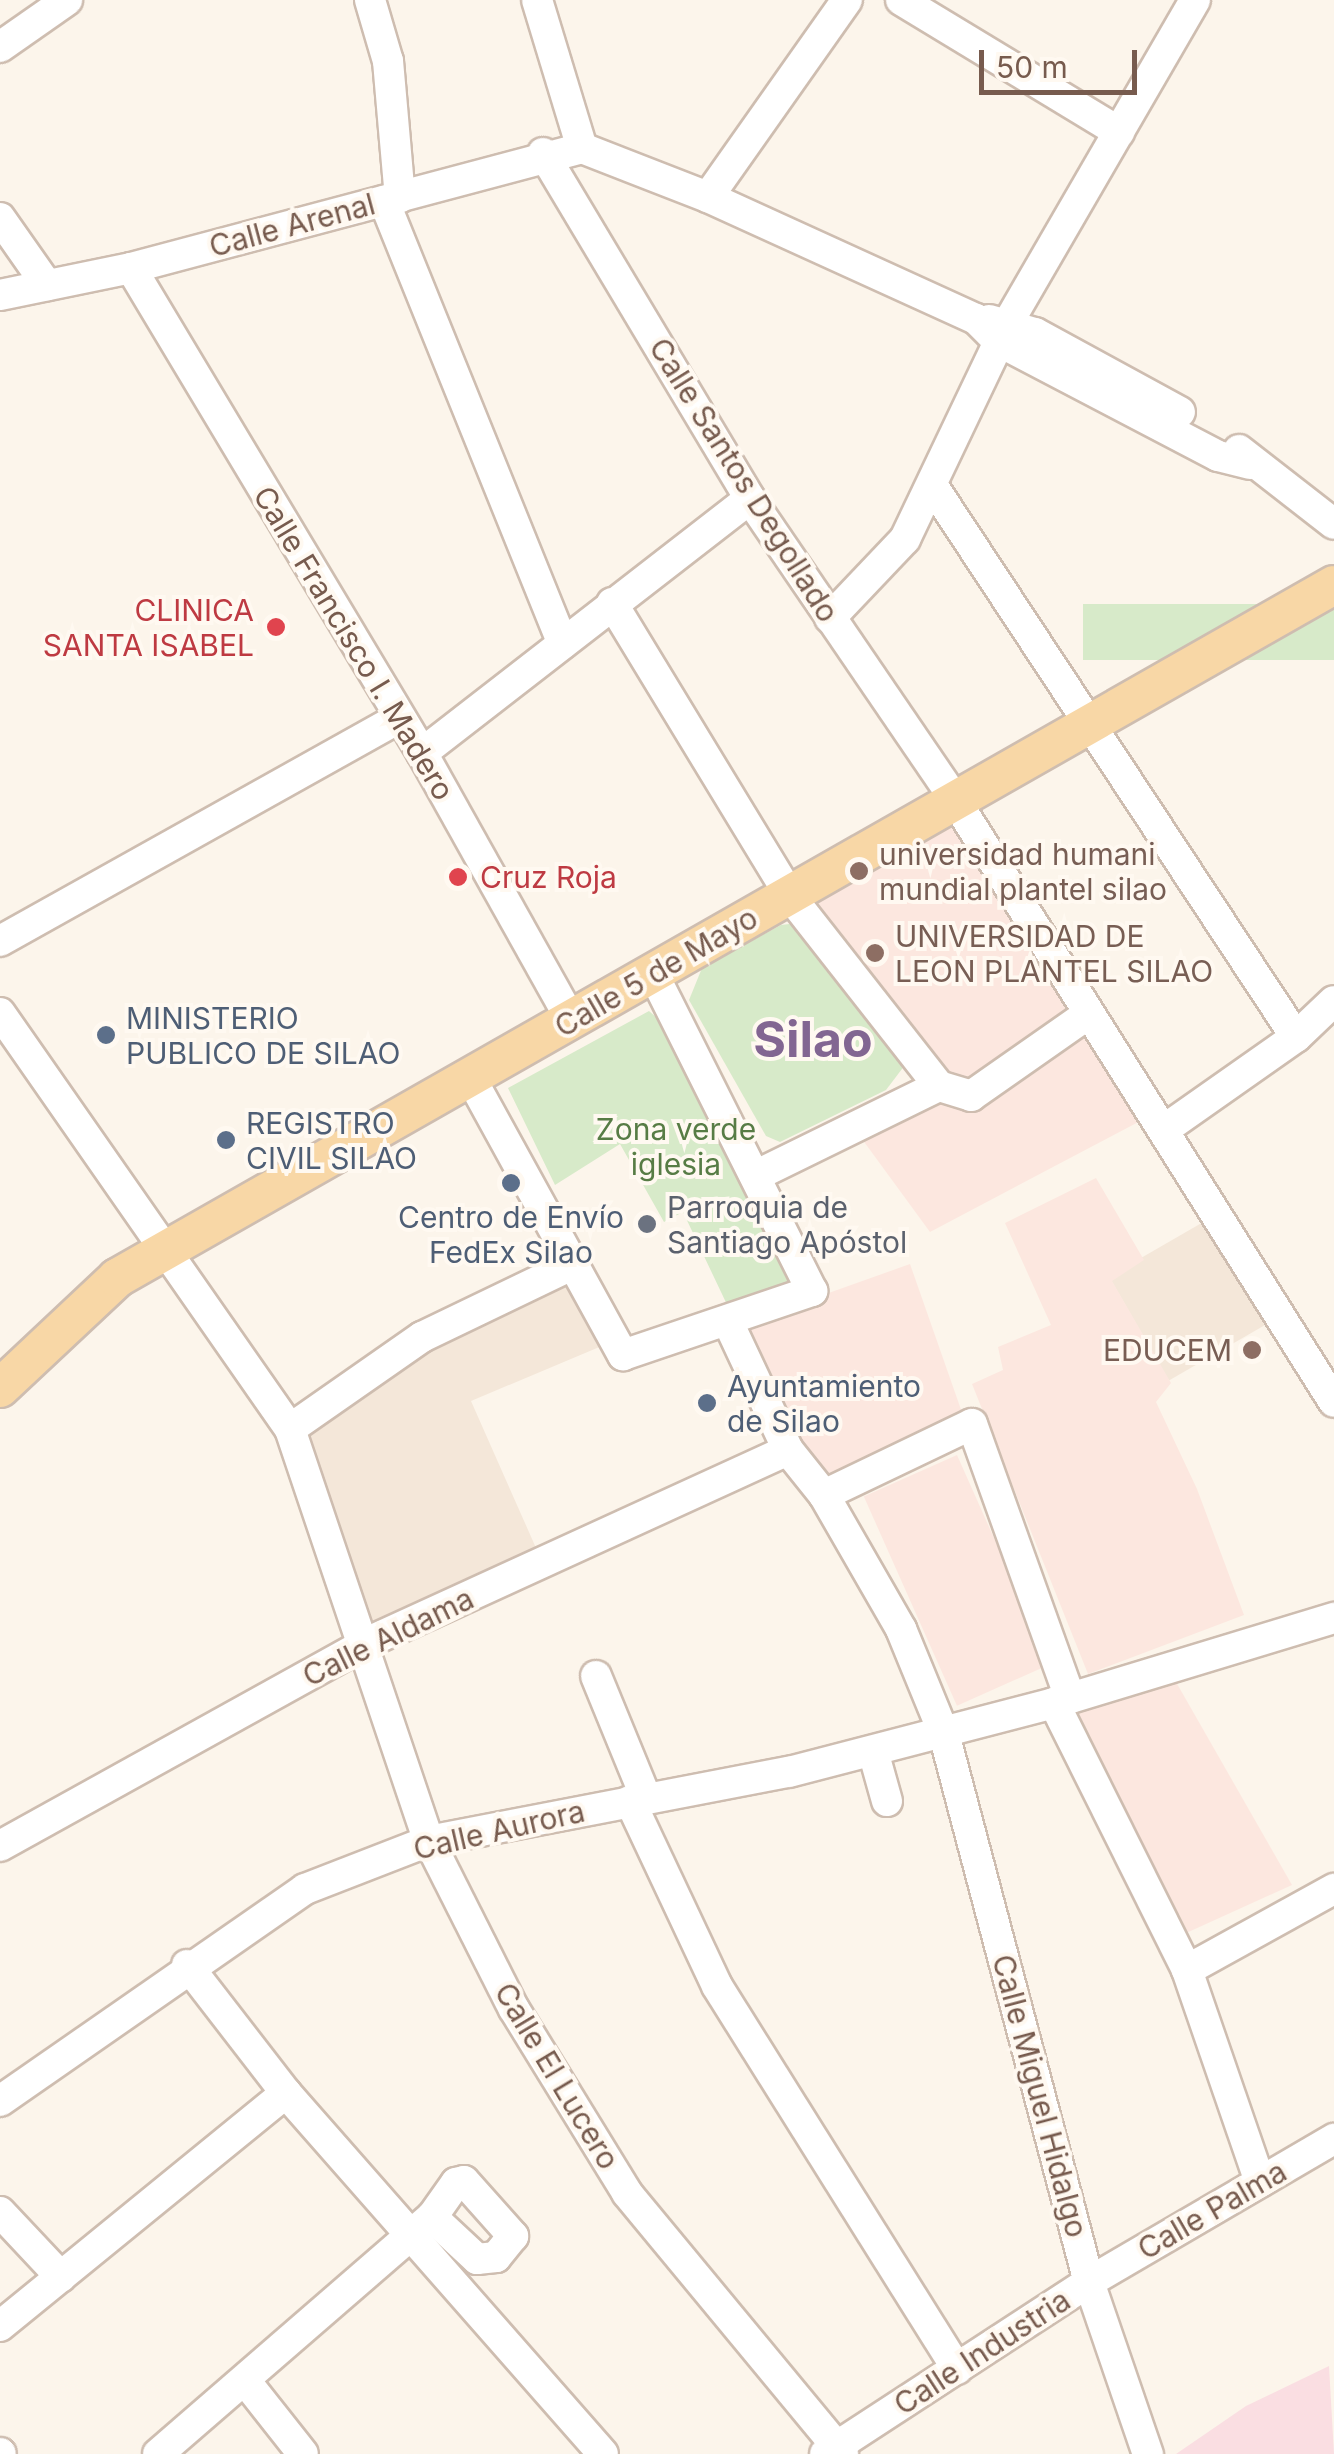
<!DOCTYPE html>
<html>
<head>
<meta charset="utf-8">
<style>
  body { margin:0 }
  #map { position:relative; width:1334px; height:2454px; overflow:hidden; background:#fcf5eb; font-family:Inter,sans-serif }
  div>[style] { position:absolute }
  .residential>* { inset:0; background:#f4e7d9; transform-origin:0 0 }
  .commercial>* { inset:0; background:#fce7df; transform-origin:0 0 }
  .medical>* { inset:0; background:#fadee2 }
  .green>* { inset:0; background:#d7eac9; transform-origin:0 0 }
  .roads { filter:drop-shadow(2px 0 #cebdb0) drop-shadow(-2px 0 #cebdb0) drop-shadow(0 2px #cebdb0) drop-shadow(0 -2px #cebdb0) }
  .minor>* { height:30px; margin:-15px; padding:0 15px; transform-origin:15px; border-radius:15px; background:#fff }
  .major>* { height:38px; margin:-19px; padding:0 19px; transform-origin:19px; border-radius:19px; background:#f8d7a6 }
  .dots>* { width:28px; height:28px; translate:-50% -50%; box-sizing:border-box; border:5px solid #fff9f1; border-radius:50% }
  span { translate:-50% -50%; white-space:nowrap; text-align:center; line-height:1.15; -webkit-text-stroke:8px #fff9f1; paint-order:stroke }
  .street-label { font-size:30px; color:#775b4e }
  .health-label { font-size:30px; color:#be3a42 }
  .right { translate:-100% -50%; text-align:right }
  .left { translate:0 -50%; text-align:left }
  .education-label { font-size:30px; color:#785e54 }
  .service-label { font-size:30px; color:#4e5e75 }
  .park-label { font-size:30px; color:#577c45 }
  .worship-label { font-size:30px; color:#5b616d }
  .town-label { font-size:50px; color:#826692; font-weight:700 }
  .scale { position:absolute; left:979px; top:50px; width:158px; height:45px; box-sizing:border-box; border:5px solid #775b4e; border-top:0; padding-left:12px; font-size:30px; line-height:35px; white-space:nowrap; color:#775b4e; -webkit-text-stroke:8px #fff9f1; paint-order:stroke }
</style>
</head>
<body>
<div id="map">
  <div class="residential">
    <i style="left:1212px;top:1217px;width:120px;height:119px;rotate:60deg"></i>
    <i style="clip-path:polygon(574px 1264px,616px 1340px,471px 1401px,540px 1557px,365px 1637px,290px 1429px)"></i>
  </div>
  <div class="commercial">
    <i style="clip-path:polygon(951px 808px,1074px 1012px,955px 1096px,800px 889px)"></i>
    <i style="clip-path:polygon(1088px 1027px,1146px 1118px,930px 1232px,862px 1139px)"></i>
    <i style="clip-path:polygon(1096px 1178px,1144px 1260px,1112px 1281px,1171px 1383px,1156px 1402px,1197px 1489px,1244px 1615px,1088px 1674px,972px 1384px,1003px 1370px,998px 1347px,1051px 1325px,1005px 1223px)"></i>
    <i style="clip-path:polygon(910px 1264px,965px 1421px,824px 1482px,742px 1324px)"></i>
    <i style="left:957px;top:1455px;width:229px;height:102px;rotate:66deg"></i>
    <i style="clip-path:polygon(1168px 1668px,1292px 1885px,1184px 1934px,1070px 1698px)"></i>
  </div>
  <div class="medical">
    <i style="clip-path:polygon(1329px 2366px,1334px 2454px,1176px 2454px,1246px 2406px)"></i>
  </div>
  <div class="green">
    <i style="left:1334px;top:604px;width:56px;height:251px;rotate:90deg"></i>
    <i style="clip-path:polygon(798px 923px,908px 1061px,886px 1090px,780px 1142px,766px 1136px,689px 1000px,702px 968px,781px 925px)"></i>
    <i style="clip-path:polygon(649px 1011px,673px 1032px,800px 1289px,731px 1313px,683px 1212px,664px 1222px,620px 1144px,555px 1185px,508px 1088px)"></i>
  </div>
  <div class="roads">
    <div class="minor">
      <i style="left:370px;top:0;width:64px;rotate:73.6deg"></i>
      <i style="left:388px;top:61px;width:137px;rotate:85deg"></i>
      <i style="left:537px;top:0;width:155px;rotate:73.1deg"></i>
      <i style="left:901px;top:0;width:255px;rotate:31.2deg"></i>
      <i style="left:0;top:47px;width:82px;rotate:-35deg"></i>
      <i style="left:543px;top:153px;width:403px;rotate:59.1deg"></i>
      <i style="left:750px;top:499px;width:364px;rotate:55.7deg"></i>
      <i style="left:955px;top:800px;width:711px;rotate:57.81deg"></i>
      <i style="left:708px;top:197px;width:241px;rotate:-54.8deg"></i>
      <i style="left:384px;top:201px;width:477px;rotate:68deg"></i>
      <i style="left:0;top:218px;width:82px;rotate:55deg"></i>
      <i style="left:131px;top:268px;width:566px;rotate:59.04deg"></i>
      <i style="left:422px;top:753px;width:307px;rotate:60.8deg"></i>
      <i style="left:0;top:295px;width:134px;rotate:-11.6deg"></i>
      <i style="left:131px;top:268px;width:467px;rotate:-14.9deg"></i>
      <i style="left:582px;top:148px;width:135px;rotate:21.3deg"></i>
      <i style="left:708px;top:197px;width:294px;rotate:24.5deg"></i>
      <i style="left:976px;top:319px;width:31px;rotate:45deg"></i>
      <i style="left:998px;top:341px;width:248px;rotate:27.6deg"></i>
      <i style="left:1218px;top:456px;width:33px;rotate:14deg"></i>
      <i style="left:989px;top:320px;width:48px;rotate:15.8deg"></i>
      <i style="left:1035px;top:333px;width:165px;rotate:28.6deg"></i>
      <i style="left:1239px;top:450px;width:120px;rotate:37.9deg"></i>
      <i style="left:932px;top:485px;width:661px;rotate:56.6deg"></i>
      <i style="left:612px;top:603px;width:343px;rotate:58.7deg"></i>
      <i style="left:790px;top:896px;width:241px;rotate:51.9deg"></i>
      <i style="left:830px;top:618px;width:109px;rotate:-46.5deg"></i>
      <i style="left:905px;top:539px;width:242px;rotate:-64.5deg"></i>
      <i style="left:1009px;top:321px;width:371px;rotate:-59.9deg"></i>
      <i style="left:422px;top:753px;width:415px;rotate:-37.8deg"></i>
      <i style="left:0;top:941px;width:457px;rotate:-29.2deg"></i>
      <i style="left:0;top:1013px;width:507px;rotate:55.12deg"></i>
      <i style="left:290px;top:1429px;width:435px;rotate:71.4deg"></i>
      <i style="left:429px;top:1841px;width:188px;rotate:63.2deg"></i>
      <i style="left:514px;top:2009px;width:216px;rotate:58.4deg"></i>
      <i style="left:627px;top:2193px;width:339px;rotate:50.4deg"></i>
      <i style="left:469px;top:1075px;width:320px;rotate:61.2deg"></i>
      <i style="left:623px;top:1355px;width:200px;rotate:-18.7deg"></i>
      <i style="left:812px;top:1291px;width:353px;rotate:-116.6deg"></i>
      <i style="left:1165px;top:1129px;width:160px;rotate:-35.1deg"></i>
      <i style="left:1296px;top:1037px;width:52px;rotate:-43.5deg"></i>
      <i style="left:755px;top:1176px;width:205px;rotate:-26.1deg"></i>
      <i style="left:939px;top:1086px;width:34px;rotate:17deg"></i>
      <i style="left:971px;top:1096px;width:143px;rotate:-35deg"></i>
      <i style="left:729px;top:1324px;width:139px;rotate:64.9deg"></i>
      <i style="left:788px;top:1450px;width:58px;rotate:51.3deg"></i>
      <i style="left:824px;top:1495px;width:155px;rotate:60.1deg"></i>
      <i style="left:901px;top:1629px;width:113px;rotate:67.7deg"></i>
      <i style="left:944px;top:1734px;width:567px;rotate:75.18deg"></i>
      <i style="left:1089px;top:2282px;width:182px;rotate:71.1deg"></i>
      <i style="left:290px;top:1429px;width:161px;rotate:-34.9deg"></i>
      <i style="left:422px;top:1337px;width:169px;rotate:-25.7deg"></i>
      <i style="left:824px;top:1495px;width:164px;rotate:-25.6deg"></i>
      <i style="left:972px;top:1424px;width:291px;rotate:70.3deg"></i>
      <i style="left:596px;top:1676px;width:132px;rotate:67.7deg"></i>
      <i style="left:1054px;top:1703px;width:298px;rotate:63.5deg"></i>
      <i style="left:1187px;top:1970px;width:224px;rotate:71deg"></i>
      <i style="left:873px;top:1751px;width:52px;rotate:74.4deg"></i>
      <i style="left:630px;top:1801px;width:204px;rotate:64.8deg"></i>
      <i style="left:717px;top:1986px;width:452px;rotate:57.9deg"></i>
      <i style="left:0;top:1846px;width:416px;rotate:-29deg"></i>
      <i style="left:364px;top:1644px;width:466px;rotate:-24.6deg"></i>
      <i style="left:187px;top:1965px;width:162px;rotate:52.3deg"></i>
      <i style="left:286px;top:2093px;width:480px;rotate:48.7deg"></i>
      <i style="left:1187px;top:1970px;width:168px;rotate:-28.9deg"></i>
      <i style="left:0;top:2101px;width:371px;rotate:-34.8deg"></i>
      <i style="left:305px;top:1889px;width:133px;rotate:-21.2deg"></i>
      <i style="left:429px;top:1841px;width:367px;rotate:-10.9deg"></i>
      <i style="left:789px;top:1772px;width:274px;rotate:-14.6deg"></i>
      <i style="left:1054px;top:1703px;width:293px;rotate:-16.9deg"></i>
      <i style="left:0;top:2212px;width:89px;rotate:46.8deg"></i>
      <i style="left:0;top:2326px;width:369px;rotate:-39.2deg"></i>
      <i style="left:247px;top:2383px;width:90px;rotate:51.7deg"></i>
      <i style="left:0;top:2453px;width:1px;rotate:45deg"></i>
      <i style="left:158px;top:2454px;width:362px;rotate:-40.9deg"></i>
      <i style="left:432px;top:2217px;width:42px;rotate:-54.8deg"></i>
      <i style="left:456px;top:2183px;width:8px;rotate:-14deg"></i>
      <i style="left:464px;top:2181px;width:74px;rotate:48.3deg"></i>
      <i style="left:513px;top:2236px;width:27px;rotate:129deg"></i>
      <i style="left:496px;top:2257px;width:19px;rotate:174deg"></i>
      <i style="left:477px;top:2259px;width:62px;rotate:-137deg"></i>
      <i style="left:825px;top:2454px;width:315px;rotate:-33.1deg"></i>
      <i style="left:1089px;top:2282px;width:284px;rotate:-30.3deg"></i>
    </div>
    <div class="major">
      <i style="left:0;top:1388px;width:161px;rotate:-43.2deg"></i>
      <i style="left:117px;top:1278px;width:1400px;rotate:-29.66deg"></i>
    </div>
  </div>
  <div class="dots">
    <i style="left:276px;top:627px;background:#e0444e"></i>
    <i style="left:859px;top:871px;background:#8d6e63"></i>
    <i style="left:458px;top:877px;background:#e0444e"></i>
    <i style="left:875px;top:953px;background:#8d6e63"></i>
    <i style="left:106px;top:1035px;background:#5c6f8a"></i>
    <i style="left:226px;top:1140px;background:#5c6f8a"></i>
    <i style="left:511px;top:1183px;background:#5c6f8a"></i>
    <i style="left:647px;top:1224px;background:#6b7280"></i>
    <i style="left:1252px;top:1350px;background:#8d6e63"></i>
    <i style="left:707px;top:1403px;background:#5c6f8a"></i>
  </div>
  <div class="street-label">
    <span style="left:292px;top:225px;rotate:-15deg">Calle Arenal</span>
    <span style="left:744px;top:480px;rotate:58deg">Calle Santos Degollado</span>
    <span style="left:354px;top:643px;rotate:59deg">Calle Francisco I. Madero</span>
    <span style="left:656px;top:972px;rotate:-30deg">Calle 5 de Mayo</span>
    <span style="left:388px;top:1637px;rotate:-26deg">Calle Aldama</span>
    <span style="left:499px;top:1830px;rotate:-13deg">Calle Aurora</span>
    <span style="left:557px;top:2076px;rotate:59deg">Calle El Lucero</span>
    <span style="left:1040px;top:2096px;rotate:75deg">Calle Miguel Hidalgo</span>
    <span style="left:1212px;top:2210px;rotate:-30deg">Calle Palma</span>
    <span style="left:982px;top:2352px;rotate:-33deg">Calle Industria</span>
  </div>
  <div class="health-label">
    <span class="right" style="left:254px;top:627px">CLINICA<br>SANTA ISABEL</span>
    <span class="left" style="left:480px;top:877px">Cruz Roja</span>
  </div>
  <div class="education-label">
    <span class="left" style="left:879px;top:871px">universidad humani<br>mundial plantel silao</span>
    <span class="left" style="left:895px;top:953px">UNIVERSIDAD DE<br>LEON PLANTEL SILAO</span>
    <span class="right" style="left:1232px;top:1350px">EDUCEM</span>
  </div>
  <div class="service-label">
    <span class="left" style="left:126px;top:1035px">MINISTERIO<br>PUBLICO DE SILAO</span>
    <span class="left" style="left:246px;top:1140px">REGISTRO<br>CIVIL SILAO</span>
    <span style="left:511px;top:1234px">Centro de Envío<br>FedEx Silao</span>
    <span class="left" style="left:727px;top:1403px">Ayuntamiento<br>de Silao</span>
  </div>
  <div class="park-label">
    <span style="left:676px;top:1146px">Zona verde<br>iglesia</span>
  </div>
  <div class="worship-label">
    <span class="left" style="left:667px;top:1224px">Parroquia de<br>Santiago Apóstol</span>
  </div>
  <div class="town-label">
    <span style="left:813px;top:1040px">Silao</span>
  </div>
  <div class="scale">50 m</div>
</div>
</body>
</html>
